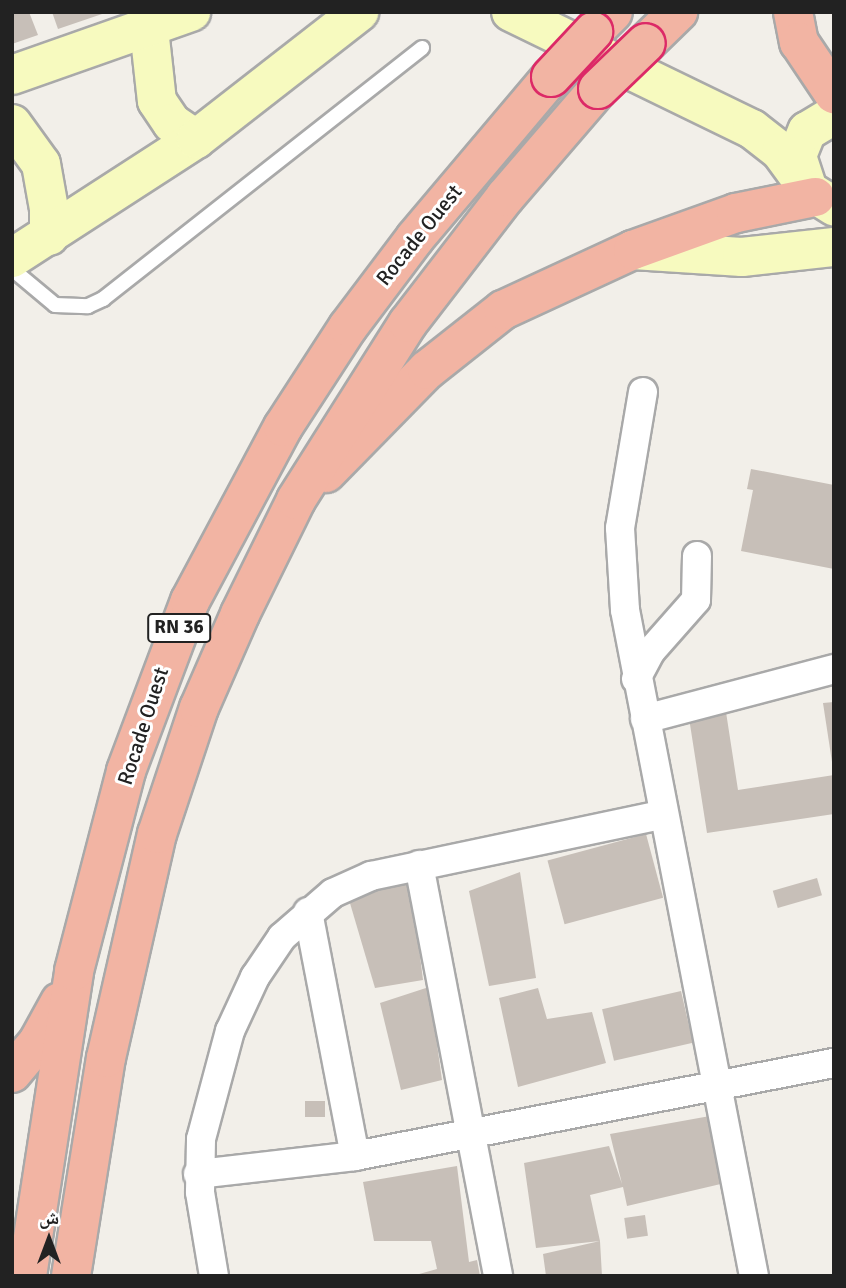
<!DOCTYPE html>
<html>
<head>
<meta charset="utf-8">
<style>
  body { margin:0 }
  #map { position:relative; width:846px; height:1288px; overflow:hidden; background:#f2efe9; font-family:Signika,"Noto Naskh Arabic",sans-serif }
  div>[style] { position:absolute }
  .building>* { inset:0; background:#c7bfb8; transform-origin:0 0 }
  .roads { filter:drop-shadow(2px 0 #a9a9a9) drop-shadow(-2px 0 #a9a9a9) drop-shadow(0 2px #a9a9a9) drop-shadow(0 -2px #a9a9a9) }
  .service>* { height:14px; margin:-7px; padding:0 7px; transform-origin:7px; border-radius:7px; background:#fff }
  .minor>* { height:28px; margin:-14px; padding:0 14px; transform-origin:14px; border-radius:14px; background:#fff }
  .secondary>* { height:38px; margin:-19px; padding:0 19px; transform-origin:19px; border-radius:19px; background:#f7fabf }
  .trunk>* { height:38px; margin:-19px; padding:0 19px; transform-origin:19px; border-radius:19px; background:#f2b4a3 }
  .bridges { filter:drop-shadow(2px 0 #dc2a67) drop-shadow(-2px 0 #dc2a67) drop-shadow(0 2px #dc2a67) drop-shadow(0 -2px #dc2a67) }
  .trunk-bridge>* { height:38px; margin:-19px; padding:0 19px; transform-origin:19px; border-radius:19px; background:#f2b4a3 }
  span { translate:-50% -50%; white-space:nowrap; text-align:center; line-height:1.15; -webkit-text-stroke:6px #fff; paint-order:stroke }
  .shield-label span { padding:2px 5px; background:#fff; border:2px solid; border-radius:5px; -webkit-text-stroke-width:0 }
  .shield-label { font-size:19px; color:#222; font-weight:700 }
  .street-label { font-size:21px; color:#222 }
  .frame { position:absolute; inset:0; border:14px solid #222; pointer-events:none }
  .north { position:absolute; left:14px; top:1204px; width:70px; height:70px; -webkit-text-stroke:5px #fff; paint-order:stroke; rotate:0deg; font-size:19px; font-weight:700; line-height:28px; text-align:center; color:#222 }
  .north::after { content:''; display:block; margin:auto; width:24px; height:32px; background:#222; clip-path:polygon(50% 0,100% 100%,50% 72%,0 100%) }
</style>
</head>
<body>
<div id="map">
  <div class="building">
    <i style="clip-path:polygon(12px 12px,29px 12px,38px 35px,12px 44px)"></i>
    <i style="clip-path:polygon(52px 12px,105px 12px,105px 13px,58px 29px)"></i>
    <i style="clip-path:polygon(751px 469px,834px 485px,834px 569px,741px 551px,753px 490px,747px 489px)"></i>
    <i style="clip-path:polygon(834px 702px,834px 762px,832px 762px,823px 703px)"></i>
    <i style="clip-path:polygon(726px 712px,738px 790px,834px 775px,834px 814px,707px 833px,689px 718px)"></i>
    <i style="left:646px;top:834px;width:66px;height:102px;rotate:75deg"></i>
    <i style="clip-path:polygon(520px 872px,536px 978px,489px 986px,469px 891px)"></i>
    <i style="left:817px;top:878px;width:18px;height:46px;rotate:74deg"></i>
    <i style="clip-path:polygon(411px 883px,423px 980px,375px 988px,347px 893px)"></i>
    <i style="clip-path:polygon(429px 987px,442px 1080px,401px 1090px,380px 1003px)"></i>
    <i style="clip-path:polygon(538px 988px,547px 1019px,592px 1012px,606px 1063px,518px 1087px,499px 998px)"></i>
    <i style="left:681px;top:991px;width:53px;height:81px;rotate:77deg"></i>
    <i style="left:305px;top:1101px;width:20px;height:16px"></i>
    <i style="clip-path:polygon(710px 1116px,725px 1183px,627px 1206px,623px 1187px,590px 1195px,600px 1241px,602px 1276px,546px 1276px,543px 1254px,600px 1241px,536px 1248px,524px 1163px,609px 1146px,622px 1184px,610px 1134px)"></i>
    <i style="clip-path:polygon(457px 1166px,469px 1262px,477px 1260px,480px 1276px,412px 1276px,437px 1269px,431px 1241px,374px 1241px,363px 1182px)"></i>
    <i style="left:645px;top:1215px;width:21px;height:21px;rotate:82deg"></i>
  </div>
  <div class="roads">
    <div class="service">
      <i style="left:12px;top:269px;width:56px;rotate:39.9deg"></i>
      <i style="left:55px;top:305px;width:33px;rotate:2deg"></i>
      <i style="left:88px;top:306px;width:17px;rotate:-25deg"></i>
      <i style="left:103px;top:299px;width:406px;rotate:-38.2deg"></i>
    </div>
    <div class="minor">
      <i style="left:643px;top:392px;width:138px;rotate:99.6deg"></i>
      <i style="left:620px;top:528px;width:82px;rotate:86.5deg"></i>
      <i style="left:625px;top:610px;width:678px;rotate:79.04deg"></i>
      <i style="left:636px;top:679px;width:32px;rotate:-62deg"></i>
      <i style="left:651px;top:651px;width:68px;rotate:-48.6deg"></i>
      <i style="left:696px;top:600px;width:44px;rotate:-88.7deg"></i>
      <i style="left:645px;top:719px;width:196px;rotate:-14.8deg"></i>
      <i style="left:419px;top:865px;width:419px;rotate:79.1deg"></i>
      <i style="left:308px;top:912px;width:248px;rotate:79.1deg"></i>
      <i style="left:198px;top:1174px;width:158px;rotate:-6.5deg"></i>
      <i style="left:355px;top:1156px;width:488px;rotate:-11deg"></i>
      <i style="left:214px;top:1276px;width:85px;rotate:-99.5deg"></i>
      <i style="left:200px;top:1192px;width:53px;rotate:-88.9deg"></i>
      <i style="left:201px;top:1139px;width:112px;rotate:-75deg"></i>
      <i style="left:230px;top:1031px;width:60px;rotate:-65.2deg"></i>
      <i style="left:255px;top:977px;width:48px;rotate:-56deg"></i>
      <i style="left:282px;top:937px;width:67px;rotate:-40.8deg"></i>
      <i style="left:333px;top:893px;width:42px;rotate:-24.1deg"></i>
      <i style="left:371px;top:876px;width:299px;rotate:-11.9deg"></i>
    </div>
    <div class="secondary">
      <i style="left:511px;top:12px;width:268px;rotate:25.9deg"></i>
      <i style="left:752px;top:129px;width:37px;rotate:38deg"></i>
      <i style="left:781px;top:152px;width:36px;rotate:54deg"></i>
      <i style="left:149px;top:29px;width:72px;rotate:83.7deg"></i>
      <i style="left:157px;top:101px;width:27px;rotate:56deg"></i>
      <i style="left:172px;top:123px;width:29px;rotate:34deg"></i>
      <i style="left:12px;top:75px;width:190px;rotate:-19.4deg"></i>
      <i style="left:834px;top:115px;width:31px;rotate:149deg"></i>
      <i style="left:807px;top:131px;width:27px;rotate:112deg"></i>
      <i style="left:797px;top:156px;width:36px;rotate:72deg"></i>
      <i style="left:808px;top:190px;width:31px;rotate:32deg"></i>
      <i style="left:12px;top:124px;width:49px;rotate:54.1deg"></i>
      <i style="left:41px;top:164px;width:46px;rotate:79.9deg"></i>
      <i style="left:49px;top:209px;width:27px;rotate:90deg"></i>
      <i style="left:633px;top:250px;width:109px;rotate:3.7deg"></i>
      <i style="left:742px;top:257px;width:93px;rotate:-6.2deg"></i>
      <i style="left:12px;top:258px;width:219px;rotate:-32.9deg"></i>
      <i style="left:196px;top:139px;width:207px;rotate:-37.9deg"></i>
    </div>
    <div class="trunk">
      <i style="left:793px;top:12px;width:31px;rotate:79deg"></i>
      <i style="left:799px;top:42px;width:63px;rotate:56.1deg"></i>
      <i style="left:593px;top:32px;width:28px;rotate:-45deg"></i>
      <i style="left:646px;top:43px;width:45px;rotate:-44.1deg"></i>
      <i style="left:326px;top:473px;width:144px;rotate:-45.6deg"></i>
      <i style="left:427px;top:370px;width:97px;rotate:-38.3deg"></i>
      <i style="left:503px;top:310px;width:143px;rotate:-24.8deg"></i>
      <i style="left:633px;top:250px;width:109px;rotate:-19.8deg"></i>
      <i style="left:736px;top:213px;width:81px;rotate:-11.4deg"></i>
      <i style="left:12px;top:1073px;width:40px;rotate:-50deg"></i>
      <i style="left:38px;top:1042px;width:46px;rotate:-61.2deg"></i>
      <i style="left:27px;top:1276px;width:309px;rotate:-81.2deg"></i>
      <i style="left:74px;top:971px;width:207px;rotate:-75.4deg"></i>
      <i style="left:126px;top:771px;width:182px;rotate:-69.4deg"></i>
      <i style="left:190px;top:601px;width:197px;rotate:-61.9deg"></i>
      <i style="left:283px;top:427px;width:119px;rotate:-57deg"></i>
      <i style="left:348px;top:327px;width:111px;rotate:-53deg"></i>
      <i style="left:415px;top:238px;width:211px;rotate:-49.8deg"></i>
      <i style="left:71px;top:1276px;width:221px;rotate:-80.9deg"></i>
      <i style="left:106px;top:1058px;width:230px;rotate:-77.2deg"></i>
      <i style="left:157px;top:834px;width:133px;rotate:-71.6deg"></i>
      <i style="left:199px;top:708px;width:103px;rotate:-66.4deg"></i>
      <i style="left:240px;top:614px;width:127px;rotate:-63.8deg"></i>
      <i style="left:296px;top:500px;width:209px;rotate:-57.7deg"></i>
      <i style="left:408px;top:323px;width:159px;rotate:-52.4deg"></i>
      <i style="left:505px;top:197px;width:143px;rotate:-49.3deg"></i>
    </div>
  </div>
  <div class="bridges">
    <div class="trunk-bridge">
      <i style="left:551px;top:77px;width:62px;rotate:-47deg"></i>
      <i style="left:598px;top:89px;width:66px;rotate:-43.8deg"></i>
    </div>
  </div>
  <div class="shield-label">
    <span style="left:179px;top:628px">RN 36</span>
  </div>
  <div class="street-label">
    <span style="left:419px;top:235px;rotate:-51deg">Rocade Ouest</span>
    <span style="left:143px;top:726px;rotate:-72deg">Rocade Ouest</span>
  </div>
  <div class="frame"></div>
  <div class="north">ش</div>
</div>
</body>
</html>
